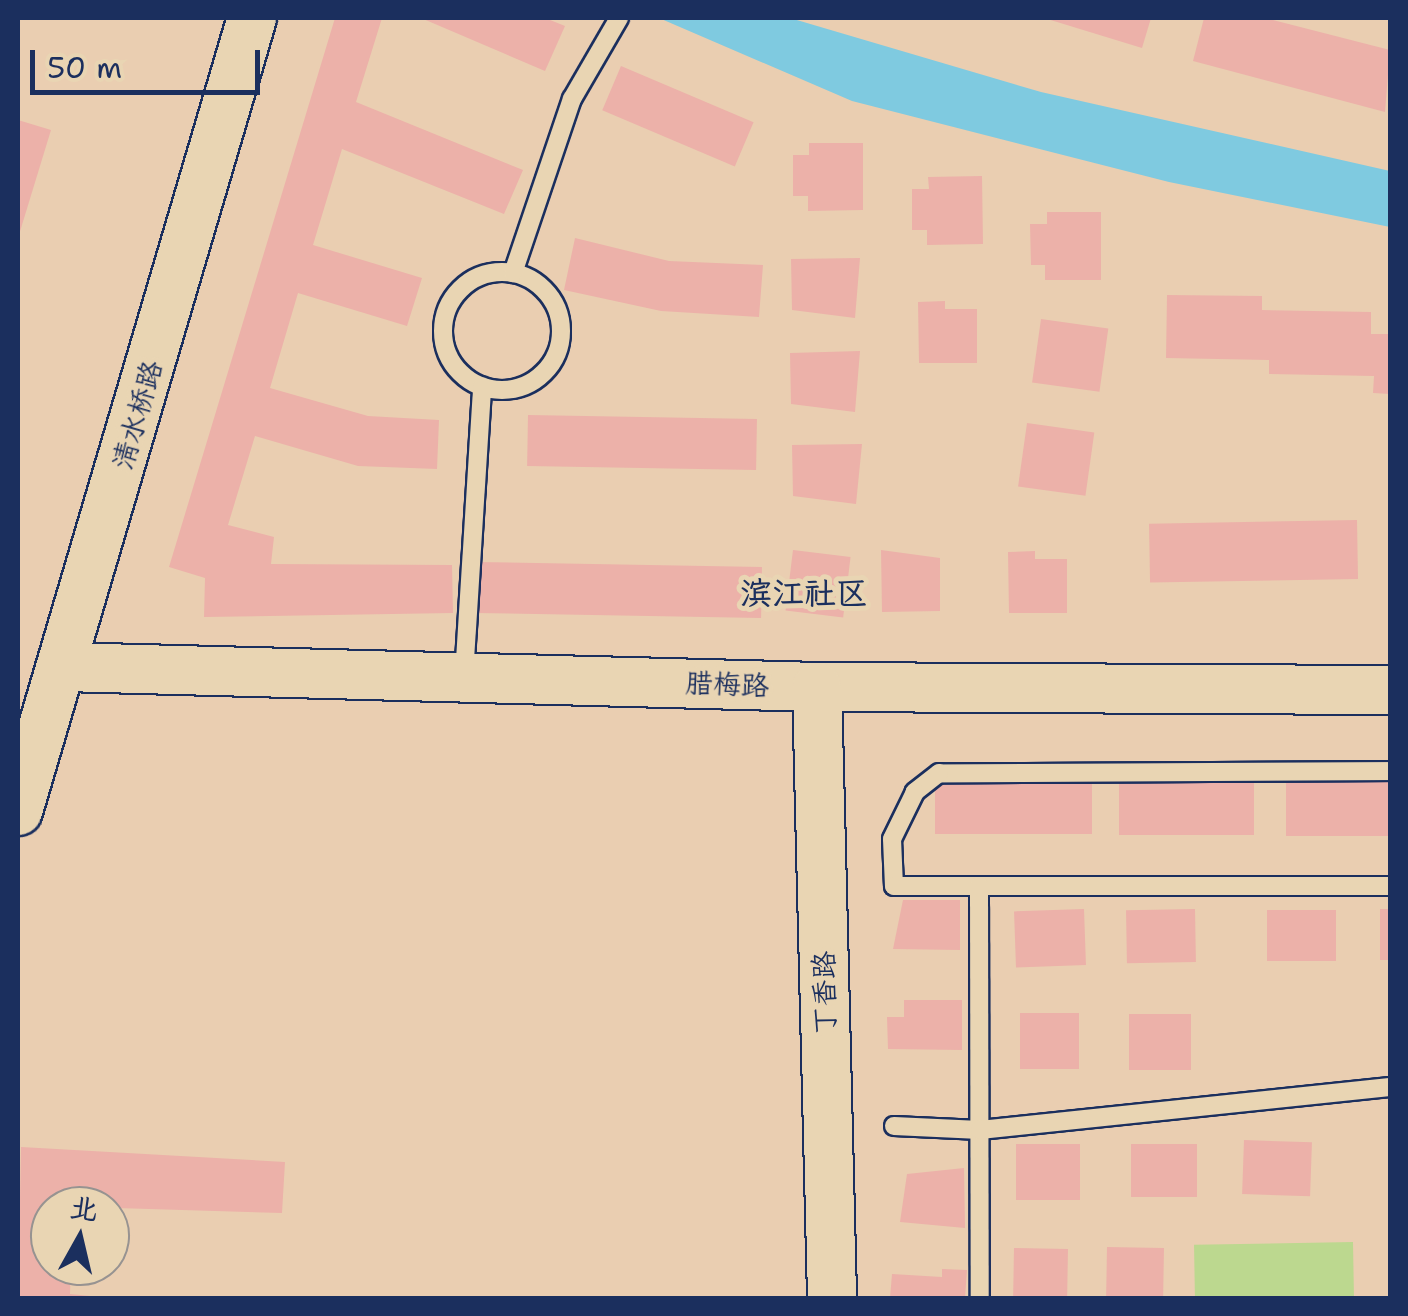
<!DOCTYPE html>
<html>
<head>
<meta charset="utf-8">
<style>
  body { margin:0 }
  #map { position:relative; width:1408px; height:1316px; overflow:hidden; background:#eaceb1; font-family:"Shantell Sans","LXGW WenKai TC",sans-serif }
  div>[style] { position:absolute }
  .green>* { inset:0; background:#bcd88f; transform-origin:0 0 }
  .water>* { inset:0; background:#7fcae0 }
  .building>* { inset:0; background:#ecb1a9; transform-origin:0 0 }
  .roads { filter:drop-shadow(2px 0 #1b2f5e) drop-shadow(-2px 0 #1b2f5e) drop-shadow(0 2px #1b2f5e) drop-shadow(0 -2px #1b2f5e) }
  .lane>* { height:18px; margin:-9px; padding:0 9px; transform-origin:9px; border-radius:9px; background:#e9d5b3 }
  .lane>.ring { margin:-9px; padding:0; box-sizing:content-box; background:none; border:18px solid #e9d5b3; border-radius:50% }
  .secondary>* { height:48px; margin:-24px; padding:0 24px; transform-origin:24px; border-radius:24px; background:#e9d5b3 }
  span { translate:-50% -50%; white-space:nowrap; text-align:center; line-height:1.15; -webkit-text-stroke:10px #e9d5b3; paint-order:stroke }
  .street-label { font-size:28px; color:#1b2f5e }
  .quarter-label { font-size:32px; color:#1b2f5e; font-weight:700 }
  .frame { position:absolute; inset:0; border:20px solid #1b2f5e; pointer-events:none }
  .north { position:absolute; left:30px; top:1186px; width:100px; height:100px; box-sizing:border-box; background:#e9d5b3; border:2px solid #979391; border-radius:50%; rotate:8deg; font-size:28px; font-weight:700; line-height:40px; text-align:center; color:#1b2f5e }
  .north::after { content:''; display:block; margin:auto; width:35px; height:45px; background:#1b2f5e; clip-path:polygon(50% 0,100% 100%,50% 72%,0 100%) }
  .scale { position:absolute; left:30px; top:50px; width:230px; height:45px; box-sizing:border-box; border:5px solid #1b2f5e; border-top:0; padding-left:12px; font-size:30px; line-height:35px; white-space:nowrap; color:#1b2f5e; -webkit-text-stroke:8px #e9d5b3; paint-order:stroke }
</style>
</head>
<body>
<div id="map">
  <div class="green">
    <i style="left:1353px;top:1242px;width:56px;height:159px;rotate:89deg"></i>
  </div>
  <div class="water">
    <i style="clip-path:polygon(659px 18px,790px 18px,1041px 92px,1390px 171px,1390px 227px,1169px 182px,852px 101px)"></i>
  </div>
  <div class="building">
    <i style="clip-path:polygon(335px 18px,382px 18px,356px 102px,523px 170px,504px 214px,342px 149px,313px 245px,422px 278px,407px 326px,298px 293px,270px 388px,368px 416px,439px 420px,437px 469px,358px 466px,255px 436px,228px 525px,274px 537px,271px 564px,452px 565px,453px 613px,204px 617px,205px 578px,169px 567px)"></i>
    <i style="clip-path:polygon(421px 18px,545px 18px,565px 26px,545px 71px)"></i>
    <i style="clip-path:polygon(1044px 18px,1151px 18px,1142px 48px)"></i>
    <i style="clip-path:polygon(1204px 18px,1265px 18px,1390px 50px,1385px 112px,1193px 61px)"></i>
    <i style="left:621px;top:66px;width:144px;height:48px;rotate:23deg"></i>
    <i style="clip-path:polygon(18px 120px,51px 130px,18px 238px)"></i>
    <i style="clip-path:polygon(809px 143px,863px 143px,863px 210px,808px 211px,808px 196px,793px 196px,793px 155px,809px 155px)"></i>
    <i style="clip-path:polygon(982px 176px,983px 244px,927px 245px,927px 230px,912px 230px,912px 189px,929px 189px,928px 177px)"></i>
    <i style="clip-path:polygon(1047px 212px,1101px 212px,1101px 280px,1045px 280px,1045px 265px,1031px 265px,1030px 224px,1047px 224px)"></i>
    <i style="clip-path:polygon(575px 238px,669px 261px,763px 265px,759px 317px,661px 311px,564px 290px)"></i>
    <i style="clip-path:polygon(860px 258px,855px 318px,792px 310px,791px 259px)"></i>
    <i style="clip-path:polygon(1167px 295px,1262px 296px,1262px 310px,1371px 312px,1371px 334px,1390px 334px,1390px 394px,1373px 393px,1374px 376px,1269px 374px,1269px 360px,1166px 358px)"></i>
    <i style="clip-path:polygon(945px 301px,945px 309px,977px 309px,977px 363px,919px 363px,918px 302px)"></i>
    <i style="left:1041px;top:319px;width:68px;height:64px;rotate:8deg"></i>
    <i style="clip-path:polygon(860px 351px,855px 412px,791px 404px,790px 353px)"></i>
    <i style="left:528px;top:415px;width:229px;height:51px;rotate:1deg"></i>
    <i style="left:1027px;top:423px;width:68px;height:64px;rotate:8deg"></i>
    <i style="clip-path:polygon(862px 444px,856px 504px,793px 496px,792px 445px)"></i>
    <i style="left:1357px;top:520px;width:59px;height:208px;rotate:89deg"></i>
    <i style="left:793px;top:550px;width:58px;height:61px;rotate:7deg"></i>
    <i style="clip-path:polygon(881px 550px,940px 558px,940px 611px,882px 612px)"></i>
    <i style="clip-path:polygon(1035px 551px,1035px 559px,1067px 559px,1067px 613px,1009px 613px,1008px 552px)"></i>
    <i style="left:475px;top:562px;width:287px;height:51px;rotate:1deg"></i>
    <i style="left:1254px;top:781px;width:54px;height:135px;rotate:90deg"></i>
    <i style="left:935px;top:782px;width:157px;height:52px"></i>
    <i style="left:1286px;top:782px;width:104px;height:54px"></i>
    <i style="clip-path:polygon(903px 900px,960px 900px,960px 950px,893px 949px)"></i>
    <i style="left:1084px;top:909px;width:56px;height:70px;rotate:88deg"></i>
    <i style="left:1195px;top:909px;width:53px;height:69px;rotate:89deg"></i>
    <i style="left:1380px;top:909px;width:10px;height:51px"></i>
    <i style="left:1336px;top:910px;width:51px;height:69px;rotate:90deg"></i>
    <i style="clip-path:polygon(904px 1000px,962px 1000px,962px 1050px,888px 1049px,887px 1017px,904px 1017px)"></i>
    <i style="left:1020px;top:1013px;width:59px;height:56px"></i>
    <i style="left:1129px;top:1014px;width:62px;height:56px"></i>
    <i style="left:1244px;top:1140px;width:68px;height:54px;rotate:2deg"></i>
    <i style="left:1016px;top:1144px;width:64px;height:56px"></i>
    <i style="left:1131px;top:1144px;width:66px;height:53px"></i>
    <i style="clip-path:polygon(21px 1147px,285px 1162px,282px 1213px,50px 1206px,50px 1266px,71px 1266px,70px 1294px,110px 1298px,18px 1298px)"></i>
    <i style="clip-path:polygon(964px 1168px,965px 1228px,900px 1222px,907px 1174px)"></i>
    <i style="left:1107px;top:1247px;width:57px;height:51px;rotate:1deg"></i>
    <i style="left:1014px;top:1248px;width:54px;height:50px;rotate:1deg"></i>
    <i style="clip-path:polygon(942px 1269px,967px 1270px,965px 1298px,890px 1298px,892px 1274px,942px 1277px)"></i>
  </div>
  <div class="roads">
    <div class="lane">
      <i class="ring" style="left:443px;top:272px;width:100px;height:100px"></i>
      <i style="left:513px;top:273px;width:184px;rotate:-71.3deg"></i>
      <i style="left:572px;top:99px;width:94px;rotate:-59.9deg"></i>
      <i style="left:464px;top:676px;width:290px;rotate:-86.4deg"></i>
      <i style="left:1390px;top:771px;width:451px;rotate:179.7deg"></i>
      <i style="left:939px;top:773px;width:31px;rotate:142deg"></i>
      <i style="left:915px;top:792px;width:52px;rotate:116.1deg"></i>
      <i style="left:892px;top:839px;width:47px;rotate:87.6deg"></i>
      <i style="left:894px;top:886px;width:496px"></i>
      <i style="left:979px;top:886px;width:412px;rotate:89.9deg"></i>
      <i style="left:894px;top:1126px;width:86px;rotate:2.7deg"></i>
      <i style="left:980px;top:1130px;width:412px;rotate:-6deg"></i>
    </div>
    <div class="secondary">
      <i style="left:64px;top:667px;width:753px;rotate:1.52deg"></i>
      <i style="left:817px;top:687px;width:573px;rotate:0.3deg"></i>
      <i style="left:817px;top:687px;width:611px;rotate:88.59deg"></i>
      <i style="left:18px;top:811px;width:827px;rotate:-73.56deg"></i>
    </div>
  </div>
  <div class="street-label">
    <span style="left:137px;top:415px;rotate:-74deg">清水桥路</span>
    <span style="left:727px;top:684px;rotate:2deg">腊梅路</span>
    <span style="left:824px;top:993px;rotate:-91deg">丁香路</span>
  </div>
  <div class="quarter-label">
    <span style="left:804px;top:593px">滨江社区</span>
  </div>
  <div class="frame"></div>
  <div class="north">北</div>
  <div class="scale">50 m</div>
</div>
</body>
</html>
